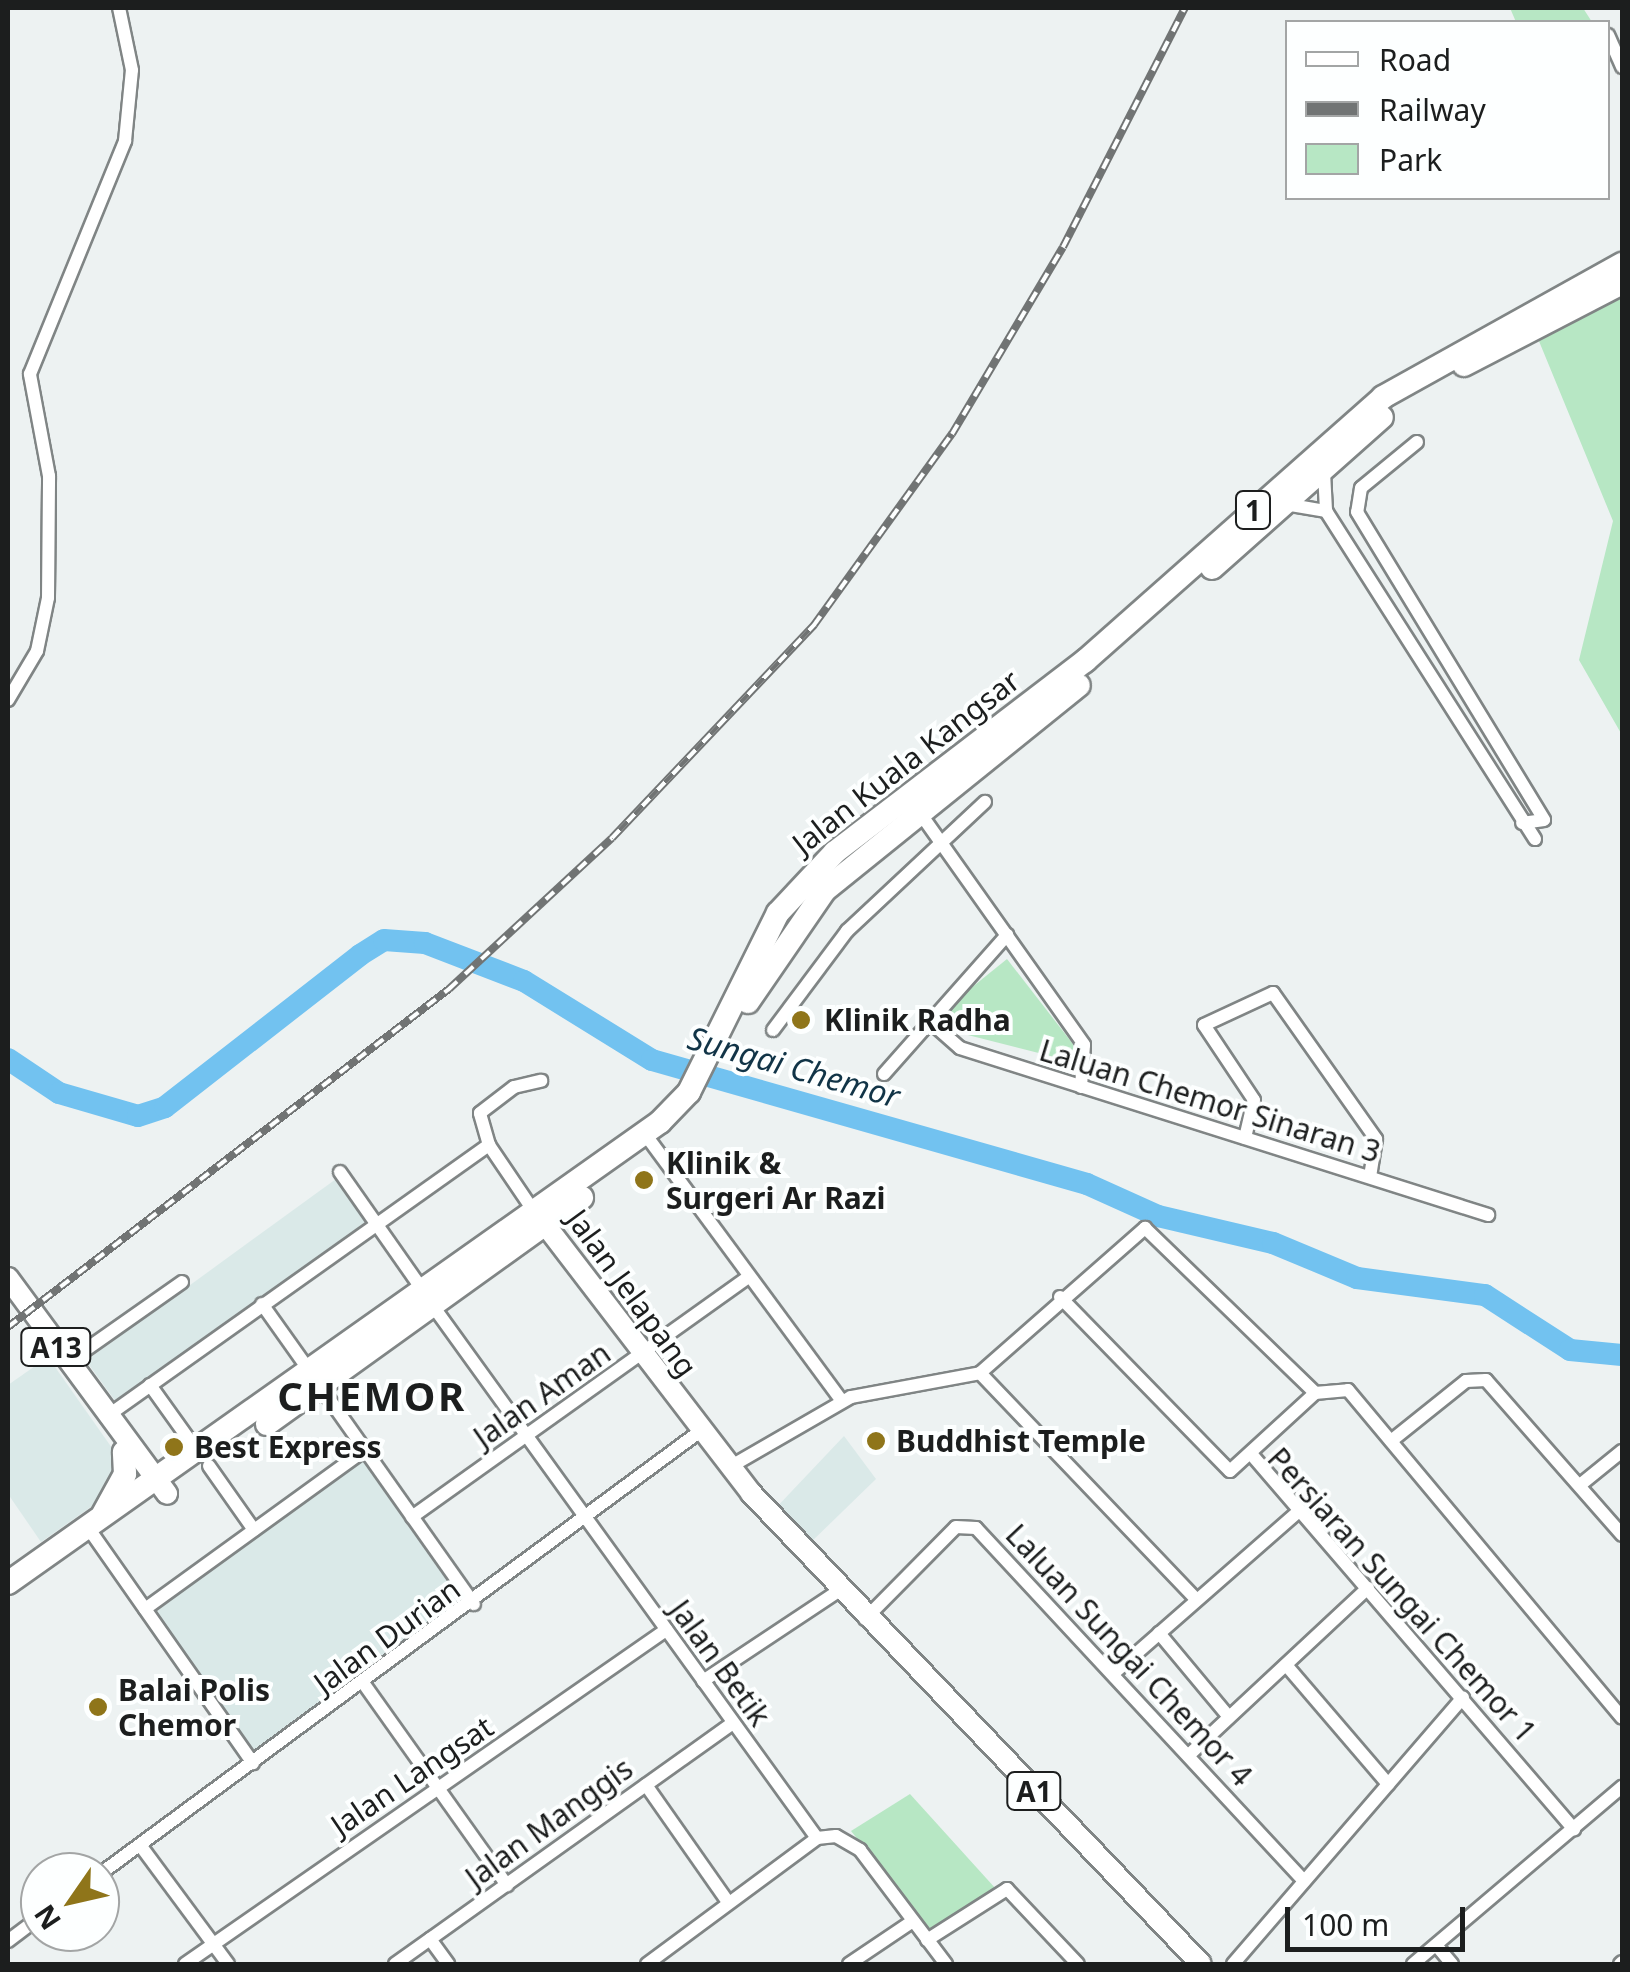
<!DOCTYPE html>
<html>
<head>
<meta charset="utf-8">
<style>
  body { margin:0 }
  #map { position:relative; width:1630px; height:1972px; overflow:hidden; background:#edf2f2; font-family:"Noto Sans",sans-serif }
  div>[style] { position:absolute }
  .built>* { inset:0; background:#dae9e8; transform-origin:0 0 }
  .green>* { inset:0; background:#b7e7c4 }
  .river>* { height:22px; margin:-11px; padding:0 11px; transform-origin:11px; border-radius:11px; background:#72c2f0 }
  .roads { filter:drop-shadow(2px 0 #808585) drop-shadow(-2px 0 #808585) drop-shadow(0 2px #808585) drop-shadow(0 -2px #808585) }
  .minor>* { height:12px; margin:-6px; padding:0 6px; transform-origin:6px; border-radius:6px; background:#fff }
  .primary>* { height:20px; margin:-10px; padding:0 10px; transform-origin:10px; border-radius:10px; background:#fff }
  .trunk>* { height:22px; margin:-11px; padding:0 11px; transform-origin:11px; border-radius:11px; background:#fff }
  .rail>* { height:8px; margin-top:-4px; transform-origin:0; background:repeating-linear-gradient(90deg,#fdffff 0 11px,#717474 0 22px); box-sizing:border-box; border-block:2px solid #717474 }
  .dots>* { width:28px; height:28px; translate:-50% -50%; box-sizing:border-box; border:5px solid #fdffff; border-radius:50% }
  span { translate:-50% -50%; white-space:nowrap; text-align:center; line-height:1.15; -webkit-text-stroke:8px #fdffff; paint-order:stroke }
  .shield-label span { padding:2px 8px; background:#fdffff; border:2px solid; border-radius:8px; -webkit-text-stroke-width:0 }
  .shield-label { font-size:28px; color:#1c1e1e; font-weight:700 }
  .street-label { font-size:30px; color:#1c1e1e }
  .poi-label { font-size:30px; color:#1c1e1e; font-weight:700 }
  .left { translate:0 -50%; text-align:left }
  .water-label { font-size:32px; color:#113447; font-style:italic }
  .district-label { font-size:40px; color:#1c1e1e; font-weight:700; letter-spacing:2.5px }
  .frame { position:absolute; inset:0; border:10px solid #1c1e1e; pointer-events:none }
  .legend { position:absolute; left:1285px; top:20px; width:325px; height:180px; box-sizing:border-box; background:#fdffff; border:2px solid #a3a5a5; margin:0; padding:12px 18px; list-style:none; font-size:30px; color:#1c1e1e }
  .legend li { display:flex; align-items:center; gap:20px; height:50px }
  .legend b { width:50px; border:2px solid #a3a5a5 }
  .north { position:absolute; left:20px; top:1852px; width:100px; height:100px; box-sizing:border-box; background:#fdffff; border:2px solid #a3a5a5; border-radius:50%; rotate:236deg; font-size:28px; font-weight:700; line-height:40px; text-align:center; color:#1c1e1e }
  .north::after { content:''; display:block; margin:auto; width:35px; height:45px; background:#8f751a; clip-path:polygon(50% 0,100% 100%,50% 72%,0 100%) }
  .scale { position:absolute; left:1285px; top:1907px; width:180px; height:45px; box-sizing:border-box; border:5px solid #1c1e1e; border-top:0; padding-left:12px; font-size:30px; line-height:35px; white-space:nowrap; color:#1c1e1e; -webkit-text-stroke:8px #fdffff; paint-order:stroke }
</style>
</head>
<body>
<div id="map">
  <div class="built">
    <i style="left:336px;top:1179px;width:52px;height:309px;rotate:54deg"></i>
    <i style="clip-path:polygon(48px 1357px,124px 1465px,98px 1502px,41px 1542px,8px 1494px,8px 1385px)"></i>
    <i style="clip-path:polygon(844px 1436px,876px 1479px,806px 1547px,773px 1511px)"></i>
    <i style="left:365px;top:1450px;width:189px;height:278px;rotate:55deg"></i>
  </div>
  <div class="green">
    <i style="clip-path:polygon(1510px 8px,1583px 8px,1592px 22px,1516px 22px)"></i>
    <i style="clip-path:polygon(1622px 283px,1622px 735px,1579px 660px,1613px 521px,1534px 329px)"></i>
    <i style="clip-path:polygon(1007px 959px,1073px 1044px,1074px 1062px,956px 1032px,950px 1005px)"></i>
    <i style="clip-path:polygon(910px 1794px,996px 1889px,930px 1929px,851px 1831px)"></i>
  </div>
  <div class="river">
    <i style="left:8px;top:1059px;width:61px;rotate:33.7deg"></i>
    <i style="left:59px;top:1093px;width:82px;rotate:16.2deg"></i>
    <i style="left:138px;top:1116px;width:28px;rotate:-18deg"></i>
    <i style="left:165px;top:1107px;width:247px;rotate:-37.9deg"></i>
    <i style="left:360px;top:955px;width:28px;rotate:-32deg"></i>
    <i style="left:384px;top:940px;width:41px;rotate:4.2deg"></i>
    <i style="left:425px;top:943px;width:106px;rotate:21deg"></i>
    <i style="left:524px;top:981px;width:150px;rotate:31.7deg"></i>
    <i style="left:652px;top:1060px;width:452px;rotate:15.9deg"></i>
    <i style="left:1087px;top:1184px;width:78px;rotate:24.3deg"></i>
    <i style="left:1158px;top:1216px;width:118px;rotate:13.2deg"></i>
    <i style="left:1273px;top:1243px;width:91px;rotate:22.6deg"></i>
    <i style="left:1357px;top:1278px;width:129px;rotate:7.6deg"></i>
    <i style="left:1485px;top:1295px;width:101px;rotate:32.9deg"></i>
    <i style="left:1570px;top:1350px;width:52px;rotate:5.5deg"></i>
  </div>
  <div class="roads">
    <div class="minor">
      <i style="left:1608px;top:35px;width:35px;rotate:66deg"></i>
      <i style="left:1417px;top:442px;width:72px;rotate:140.6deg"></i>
      <i style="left:1361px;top:488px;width:24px;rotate:99deg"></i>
      <i style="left:1357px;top:512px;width:360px;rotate:58.7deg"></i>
      <i style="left:1544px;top:820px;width:22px;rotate:172deg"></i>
      <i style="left:1324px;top:472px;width:39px;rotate:87deg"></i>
      <i style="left:1326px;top:511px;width:389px;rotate:57.5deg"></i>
      <i style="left:1285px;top:504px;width:42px;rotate:9.7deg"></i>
      <i style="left:8px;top:700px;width:57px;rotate:-59.4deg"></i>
      <i style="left:37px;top:651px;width:54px;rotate:-78.3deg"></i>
      <i style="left:48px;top:598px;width:122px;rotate:-89.5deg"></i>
      <i style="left:49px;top:476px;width:104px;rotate:-100.6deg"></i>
      <i style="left:30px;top:374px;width:252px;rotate:-67.8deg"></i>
      <i style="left:125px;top:141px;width:71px;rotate:-84.4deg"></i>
      <i style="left:132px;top:70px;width:63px;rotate:-101.8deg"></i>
      <i style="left:920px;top:813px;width:284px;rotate:54.7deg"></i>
      <i style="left:1084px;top:1045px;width:42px;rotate:94.1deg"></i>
      <i style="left:926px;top:1018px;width:45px;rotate:41.4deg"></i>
      <i style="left:960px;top:1048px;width:554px;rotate:17.55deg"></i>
      <i style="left:773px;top:1030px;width:124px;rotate:-53.2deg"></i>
      <i style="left:847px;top:931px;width:189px;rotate:-43.1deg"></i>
      <i style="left:884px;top:1074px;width:186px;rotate:-48.5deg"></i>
      <i style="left:645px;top:1134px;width:332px;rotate:53.6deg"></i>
      <i style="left:1245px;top:1138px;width:39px;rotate:-77deg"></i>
      <i style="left:1254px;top:1100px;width:90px;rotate:-123.7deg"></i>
      <i style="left:1204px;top:1025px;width:76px;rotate:-24.9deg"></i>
      <i style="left:1273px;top:993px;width:179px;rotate:54.8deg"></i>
      <i style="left:1376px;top:1139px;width:38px;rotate:99deg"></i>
      <i style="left:340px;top:1172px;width:146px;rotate:55deg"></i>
      <i style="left:535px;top:1213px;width:82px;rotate:-124.1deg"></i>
      <i style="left:489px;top:1145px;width:33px;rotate:-106deg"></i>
      <i style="left:480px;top:1113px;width:43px;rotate:-37.4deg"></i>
      <i style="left:514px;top:1087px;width:28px;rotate:-13deg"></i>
      <i style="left:1060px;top:1297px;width:243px;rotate:45.7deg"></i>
      <i style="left:1230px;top:1471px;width:115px;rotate:-42.5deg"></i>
      <i style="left:1315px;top:1393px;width:33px;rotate:-5deg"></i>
      <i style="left:1348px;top:1390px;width:427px;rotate:50.1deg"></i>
      <i style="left:262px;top:1304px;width:85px;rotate:54.6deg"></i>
      <i style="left:433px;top:1306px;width:656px;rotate:54.18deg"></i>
      <i style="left:79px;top:1365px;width:9px;rotate:-126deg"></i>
      <i style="left:74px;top:1358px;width:132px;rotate:-35.1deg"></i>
      <i style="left:980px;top:1373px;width:313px;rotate:46.3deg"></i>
      <i style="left:150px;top:1385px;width:82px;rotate:54.4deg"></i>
      <i style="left:320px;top:1386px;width:267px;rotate:54.8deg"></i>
      <i style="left:106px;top:1417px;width:470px;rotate:-35.4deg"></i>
      <i style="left:1391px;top:1441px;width:96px;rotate:-38.7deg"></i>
      <i style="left:1466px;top:1381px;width:20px;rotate:-3deg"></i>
      <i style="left:1486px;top:1380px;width:206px;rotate:48.7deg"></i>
      <i style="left:1252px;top:1455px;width:494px;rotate:49.3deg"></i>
      <i style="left:209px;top:1466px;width:78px;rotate:54.9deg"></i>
      <i style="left:728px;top:1468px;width:142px;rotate:-30deg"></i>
      <i style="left:851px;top:1397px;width:131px;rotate:-10.5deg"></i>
      <i style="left:980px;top:1373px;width:220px;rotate:-41.3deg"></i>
      <i style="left:1145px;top:1228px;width:237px;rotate:44.1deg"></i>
      <i style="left:1580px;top:1485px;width:54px;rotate:-39deg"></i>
      <i style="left:412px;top:1517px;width:413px;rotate:-35.5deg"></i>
      <i style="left:89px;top:1529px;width:286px;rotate:55deg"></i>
      <i style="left:145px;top:1609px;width:271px;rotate:-35.9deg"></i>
      <i style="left:865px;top:1619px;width:129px;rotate:-45.3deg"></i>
      <i style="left:956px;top:1527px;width:20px;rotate:3deg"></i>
      <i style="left:976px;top:1528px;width:482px;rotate:47.1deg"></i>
      <i style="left:1159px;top:1633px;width:109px;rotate:50.2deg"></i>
      <i style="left:1286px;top:1665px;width:157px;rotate:49.4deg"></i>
      <i style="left:1114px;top:1673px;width:247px;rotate:-41.2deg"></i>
      <i style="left:703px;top:1681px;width:164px;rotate:-33.6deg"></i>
      <i style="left:364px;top:1684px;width:247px;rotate:54.6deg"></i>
      <i style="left:1191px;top:1753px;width:242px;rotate:-43deg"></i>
      <i style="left:646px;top:1785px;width:143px;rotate:55deg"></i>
      <i style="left:140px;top:1845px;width:148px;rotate:53.5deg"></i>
      <i style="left:100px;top:1874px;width:744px;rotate:-36.42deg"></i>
      <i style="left:430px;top:1939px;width:31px;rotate:54deg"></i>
      <i style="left:927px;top:1940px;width:95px;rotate:-32.5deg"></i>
      <i style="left:1007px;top:1889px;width:103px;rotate:46.6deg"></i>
      <i style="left:8px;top:1941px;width:40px;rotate:-37deg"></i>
      <i style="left:1436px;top:1945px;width:25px;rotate:50deg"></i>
      <i style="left:185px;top:1964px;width:586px;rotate:-34.78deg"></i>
      <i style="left:395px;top:1964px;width:415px;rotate:-35.5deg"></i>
      <i style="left:647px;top:1964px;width:212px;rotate:-36.5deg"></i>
      <i style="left:817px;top:1838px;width:19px;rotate:-6deg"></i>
      <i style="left:836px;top:1836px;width:28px;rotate:30deg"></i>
      <i style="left:860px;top:1850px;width:143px;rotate:53deg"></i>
      <i style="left:849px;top:1964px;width:77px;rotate:-33.9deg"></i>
      <i style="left:1233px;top:1964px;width:352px;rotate:-49.2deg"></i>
      <i style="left:1413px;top:1964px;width:274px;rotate:-40.3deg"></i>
      <i style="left:1620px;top:1964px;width:3px;rotate:-45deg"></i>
    </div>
    <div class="primary">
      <i style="left:537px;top:1214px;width:352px;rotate:52.5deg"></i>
      <i style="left:751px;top:1493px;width:651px;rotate:46.31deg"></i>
      <i style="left:8px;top:1278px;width:268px;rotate:53.6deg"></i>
    </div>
    <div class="trunk">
      <i style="left:1464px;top:365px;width:178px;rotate:-27.4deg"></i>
      <i style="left:1212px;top:568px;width:227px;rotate:-41.6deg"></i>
      <i style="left:748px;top:1002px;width:136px;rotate:-55.5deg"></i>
      <i style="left:825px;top:890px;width:326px;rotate:-38.9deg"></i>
      <i style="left:267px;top:1424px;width:388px;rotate:-35.7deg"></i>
      <i style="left:103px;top:1514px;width:46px;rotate:-61.2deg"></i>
      <i style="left:125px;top:1474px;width:22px;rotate:-93deg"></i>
      <i style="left:8px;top:1583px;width:799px;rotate:-35.26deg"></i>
      <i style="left:660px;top:1122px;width:42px;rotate:-46deg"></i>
      <i style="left:689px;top:1092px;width:200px;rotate:-63.6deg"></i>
      <i style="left:778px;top:913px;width:83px;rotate:-46.9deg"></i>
      <i style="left:835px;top:852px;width:315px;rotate:-37.4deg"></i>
      <i style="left:1085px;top:661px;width:398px;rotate:-41.5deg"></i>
      <i style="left:1383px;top:397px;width:274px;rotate:-29.1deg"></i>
    </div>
  </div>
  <div class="rail">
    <i style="left:8px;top:1327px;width:556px;rotate:-37.47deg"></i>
    <i style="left:449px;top:989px;width:222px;rotate:-42.8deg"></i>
    <i style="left:612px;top:838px;width:294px;rotate:-46.5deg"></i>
    <i style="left:814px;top:625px;width:236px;rotate:-54.2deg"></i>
    <i style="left:952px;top:434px;width:217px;rotate:-59.3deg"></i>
    <i style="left:1063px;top:247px;width:268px;rotate:-63deg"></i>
  </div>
  <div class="dots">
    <i style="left:801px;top:1020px;background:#8f751a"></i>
    <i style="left:644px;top:1180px;background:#8f751a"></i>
    <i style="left:876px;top:1441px;background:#8f751a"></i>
    <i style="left:174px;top:1447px;background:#8f751a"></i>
    <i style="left:98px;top:1707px;background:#8f751a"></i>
  </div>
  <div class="shield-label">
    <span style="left:1253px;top:510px">1</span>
    <span style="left:56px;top:1347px">A13</span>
    <span style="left:1034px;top:1791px">A1</span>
  </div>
  <div class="street-label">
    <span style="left:906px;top:762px;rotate:-38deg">Jalan Kuala Kangsar</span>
    <span style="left:1210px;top:1101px;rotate:17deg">Laluan Chemor Sinaran 3</span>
    <span style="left:632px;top:1293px;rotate:54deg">Jalan Jelapang</span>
    <span style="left:542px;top:1395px;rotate:-35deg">Jalan Aman</span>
    <span style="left:1402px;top:1595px;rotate:48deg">Persiaran Sungai Chemor 1</span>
    <span style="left:387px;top:1636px;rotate:-36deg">Jalan Durian</span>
    <span style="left:1129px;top:1655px;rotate:47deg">Laluan Sungai Chemor 4</span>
    <span style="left:720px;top:1663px;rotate:54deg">Jalan Betik</span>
    <span style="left:412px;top:1776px;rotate:-34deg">Jalan Langsat</span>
    <span style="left:549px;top:1823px;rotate:-36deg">Jalan Manggis</span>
  </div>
  <div class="poi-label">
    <span class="left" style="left:824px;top:1020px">Klinik Radha</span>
    <span class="left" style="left:666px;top:1180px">Klinik &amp;<br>Surgeri Ar Razi</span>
    <span class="left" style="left:896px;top:1441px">Buddhist Temple</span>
    <span class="left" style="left:194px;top:1447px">Best Express</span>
    <span class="left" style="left:118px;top:1707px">Balai Polis<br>Chemor</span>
  </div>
  <div class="water-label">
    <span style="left:794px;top:1067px;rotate:16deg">Sungai Chemor</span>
  </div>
  <div class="district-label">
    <span style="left:372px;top:1396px">CHEMOR</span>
  </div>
  <div class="frame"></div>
  <ul class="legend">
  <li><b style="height:12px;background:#fff"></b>Road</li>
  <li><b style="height:12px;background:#717474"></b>Railway</li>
  <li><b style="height:28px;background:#b7e7c4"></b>Park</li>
  </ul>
  <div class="north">N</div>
  <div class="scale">100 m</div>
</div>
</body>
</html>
